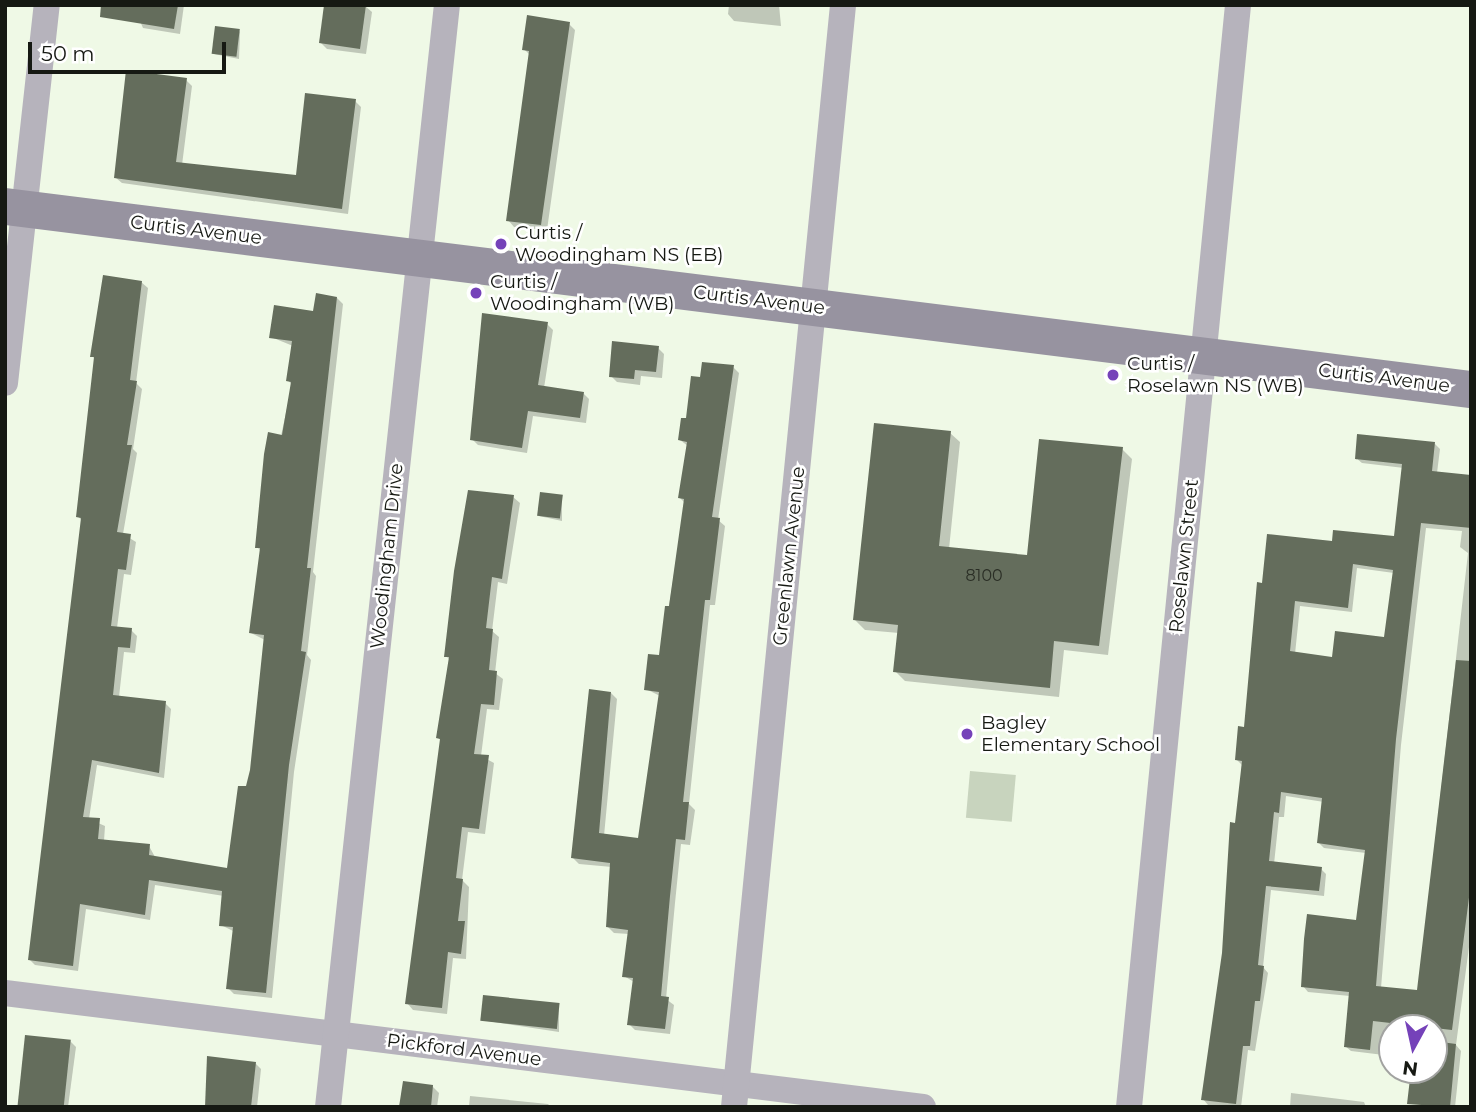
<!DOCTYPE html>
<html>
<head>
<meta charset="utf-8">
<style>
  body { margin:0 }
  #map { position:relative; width:1476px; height:1112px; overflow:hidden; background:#eff9e6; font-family:Montserrat,sans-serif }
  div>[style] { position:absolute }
  .green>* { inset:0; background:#c8d4be; transform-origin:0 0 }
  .shadow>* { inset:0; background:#0003 }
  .building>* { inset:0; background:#646d5c; transform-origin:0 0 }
  .street>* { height:26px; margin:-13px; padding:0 13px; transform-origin:13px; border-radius:13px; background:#b6b3bc }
  .secondary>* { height:37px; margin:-18.5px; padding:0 18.5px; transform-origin:18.5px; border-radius:18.5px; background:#9793a0 }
  .dots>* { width:19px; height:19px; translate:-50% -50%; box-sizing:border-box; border:4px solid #fff; border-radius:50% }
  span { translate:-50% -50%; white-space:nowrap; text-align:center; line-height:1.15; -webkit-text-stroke:5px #fff; paint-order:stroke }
  .number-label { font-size:16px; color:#2a2e25 }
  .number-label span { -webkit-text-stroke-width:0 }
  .street-label { font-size:19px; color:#161913 }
  .poi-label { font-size:19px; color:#161913 }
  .left { translate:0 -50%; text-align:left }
  .frame { position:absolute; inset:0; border:7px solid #161913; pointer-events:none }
  .north { position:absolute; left:1378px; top:1014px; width:70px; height:70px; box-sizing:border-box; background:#fff; border:2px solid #a2a3a1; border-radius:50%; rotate:188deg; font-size:19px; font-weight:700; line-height:28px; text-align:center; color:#161913 }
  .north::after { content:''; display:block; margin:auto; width:24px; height:32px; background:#7542b9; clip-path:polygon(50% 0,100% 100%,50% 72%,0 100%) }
  .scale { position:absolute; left:28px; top:42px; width:198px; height:32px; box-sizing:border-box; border:4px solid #161913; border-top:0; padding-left:9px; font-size:21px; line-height:24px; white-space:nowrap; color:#161913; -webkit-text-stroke:5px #fff; paint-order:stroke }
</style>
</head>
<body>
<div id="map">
  <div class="green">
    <i style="left:970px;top:771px;width:46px;height:47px;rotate:5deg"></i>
  </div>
  <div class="shadow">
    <i style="clip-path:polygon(133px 5px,184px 5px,180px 34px,143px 28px)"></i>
    <i style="clip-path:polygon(729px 5px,779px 5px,781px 26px,734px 21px,728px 14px)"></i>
    <i style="clip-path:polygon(365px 6px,372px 12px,366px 54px,327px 49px,321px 43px)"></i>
    <i style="clip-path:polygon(569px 24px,575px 30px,547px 230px,514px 227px,508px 220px,530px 55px,524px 49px)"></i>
    <i style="clip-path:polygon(240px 31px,239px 59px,214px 54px)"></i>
    <i style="clip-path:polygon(186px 80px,192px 86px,182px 165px,297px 177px,355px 101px,361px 107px,348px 214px,122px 183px,116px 178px)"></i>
    <i style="clip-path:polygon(141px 282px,148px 288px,136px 383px,142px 389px,133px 449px,137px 453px,123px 534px,136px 542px,131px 575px,124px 574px,117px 628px,131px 630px,137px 636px,135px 653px,124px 652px,119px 697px,165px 703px,171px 709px,164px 778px,97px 765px,89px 819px,105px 826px,104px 841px,149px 846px,155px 857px,228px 870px,252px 770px,265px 640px,251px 633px,262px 552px,257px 547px,292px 385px,288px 380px,293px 346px,271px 337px,337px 298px,343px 304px,313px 572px,316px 576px,307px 655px,311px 660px,294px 772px,272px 998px,234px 994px,228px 988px,235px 932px,221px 925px,224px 896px,155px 885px,150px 920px,86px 909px,78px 971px,35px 965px,29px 959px,82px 521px,78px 516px,96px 360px,92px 356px)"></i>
    <i style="clip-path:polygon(547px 324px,553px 330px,544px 388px,583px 393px,589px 399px,586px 423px,533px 416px,527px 453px,478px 445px,472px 439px)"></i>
    <i style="clip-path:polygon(658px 348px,664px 354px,662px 378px,641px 376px,640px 385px,617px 382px,611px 376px)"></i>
    <i style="clip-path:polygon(733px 367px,739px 373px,718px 520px,725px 526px,715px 605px,710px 605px,689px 804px,695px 810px,690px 845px,681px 844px,675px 903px,666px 999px,674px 1005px,670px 1034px,635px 1030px,629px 1024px,634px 982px,624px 976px,629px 934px,614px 933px,608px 927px,612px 867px,579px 864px,573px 858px,611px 693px,617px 699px,604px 836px,640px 840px,660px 696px,646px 689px,661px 657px,685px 503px,680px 498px,688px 446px,680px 440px,702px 379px)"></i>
    <i style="clip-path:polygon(950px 433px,960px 442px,949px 549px,1029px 557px,1122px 449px,1132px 459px,1108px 655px,1064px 650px,1059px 697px,905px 681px,895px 671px,899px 633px,865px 630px,855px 620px)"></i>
    <i style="clip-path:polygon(evenodd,1435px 444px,1440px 449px,1437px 473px,1471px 477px,1471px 932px,1456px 1045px,1461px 1051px,1455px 1107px,1409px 1103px,1412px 1077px,1406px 1070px,1434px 1070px,1434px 1028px,1392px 1028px,1392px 1056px,1351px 1051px,1345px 1046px,1350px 996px,1308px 992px,1303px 986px,1358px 922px,1366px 853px,1324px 848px,1318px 842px,1324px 802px,1286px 796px,1284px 817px,1279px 817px,1274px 864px,1321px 869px,1326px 874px,1324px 896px,1271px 890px,1263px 967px,1268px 973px,1255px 1051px,1248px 1050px,1241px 1107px,1208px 1105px,1203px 1099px,1224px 953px,1242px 765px,1236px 759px,1246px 729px,1263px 585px,1334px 543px,1396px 538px,1404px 468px,1362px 463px,1356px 458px,1435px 444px,1426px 528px,1462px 531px,1460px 547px,1468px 553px,1418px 992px,1381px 988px,1401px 745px,1426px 528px,1435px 444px,1357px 568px,1394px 573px,1386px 639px,1333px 659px,1295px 654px,1300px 606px,1352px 612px,1357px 568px)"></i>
    <i style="clip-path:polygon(513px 497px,520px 503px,507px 584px,498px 582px,492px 631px,499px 637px,495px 673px,503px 679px,499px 710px,487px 709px,481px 756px,494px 763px,485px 834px,468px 832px,462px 880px,469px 887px,466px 959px,453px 958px,447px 1014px,413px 1010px,407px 1003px,441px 741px,438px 737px,450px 660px,446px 656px)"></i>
    <i style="clip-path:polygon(562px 497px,562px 521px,539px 516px)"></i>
    <i style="clip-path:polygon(559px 1005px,559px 1032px,481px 1020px)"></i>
    <i style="clip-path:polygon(70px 1041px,76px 1047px,68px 1107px,19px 1107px)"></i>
    <i style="clip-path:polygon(255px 1063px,261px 1069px,257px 1107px,205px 1107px)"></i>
    <i style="clip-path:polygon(432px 1086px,439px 1093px,437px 1107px,401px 1107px)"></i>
    <i style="clip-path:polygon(1291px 1093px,1364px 1102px,1366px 1107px,1290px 1107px)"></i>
    <i style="clip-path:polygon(470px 1096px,548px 1104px,551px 1107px,469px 1107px)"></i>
  </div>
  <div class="building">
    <i style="clip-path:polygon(101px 5px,178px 5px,174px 29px,100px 17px)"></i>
    <i style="clip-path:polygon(324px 5px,366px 5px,360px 49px,319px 43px)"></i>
    <i style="clip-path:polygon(527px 15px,570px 22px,541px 225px,506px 221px,529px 51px,522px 50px)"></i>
    <i style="left:215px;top:26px;width:25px;height:28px;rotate:7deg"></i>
    <i style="clip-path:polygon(126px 70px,187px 78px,176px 162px,296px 175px,305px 93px,356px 99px,342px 209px,114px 178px)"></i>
    <i style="clip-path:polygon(103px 275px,142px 281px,130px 380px,137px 381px,127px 445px,132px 445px,117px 532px,131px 534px,126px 570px,118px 569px,111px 626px,132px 628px,130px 648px,118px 647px,113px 695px,166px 701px,159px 773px,92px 760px,83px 817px,100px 818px,98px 839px,150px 844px,149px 855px,227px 868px,238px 786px,246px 786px,250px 770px,264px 635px,249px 633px,260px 548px,255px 548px,264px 454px,268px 432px,282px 435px,291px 382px,286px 381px,292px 341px,269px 338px,274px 305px,313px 311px,316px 293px,337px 297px,307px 568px,311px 568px,301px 651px,306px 652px,289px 765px,266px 993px,226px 989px,233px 927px,219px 926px,222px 891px,149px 880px,145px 915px,80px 904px,73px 966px,28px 960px,81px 518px,76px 517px,94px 357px,90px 357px)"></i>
    <i style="clip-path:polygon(482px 313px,548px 322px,538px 385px,584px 392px,580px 418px,528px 411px,522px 448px,470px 440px)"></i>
    <i style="clip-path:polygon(612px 341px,659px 346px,656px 372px,635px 370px,634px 379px,609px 377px)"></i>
    <i style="clip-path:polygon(702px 362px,734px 365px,712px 517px,720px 518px,710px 600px,705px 600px,683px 802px,689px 802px,685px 840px,676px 839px,670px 896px,661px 996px,669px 997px,665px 1029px,627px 1025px,633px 978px,622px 977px,628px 930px,606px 927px,610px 863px,571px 858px,589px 689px,611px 692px,599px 833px,638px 838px,659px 692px,644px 690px,648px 654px,659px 655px,665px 606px,669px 606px,684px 499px,678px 498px,687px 442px,678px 440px,681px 418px,686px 418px,691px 376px,700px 377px)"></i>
    <i style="clip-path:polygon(874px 423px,951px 431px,939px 546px,1027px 555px,1039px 439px,1123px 447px,1099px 646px,1054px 641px,1050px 688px,893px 672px,898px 625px,853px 620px)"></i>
    <i style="clip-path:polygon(evenodd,1357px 434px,1435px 442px,1432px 471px,1471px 475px,1471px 528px,1421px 523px,1396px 739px,1376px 986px,1417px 990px,1456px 660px,1471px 661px,1471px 882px,1452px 1030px,1373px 1021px,1370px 1050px,1344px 1047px,1349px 992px,1301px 987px,1304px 939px,1307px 914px,1356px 920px,1365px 850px,1317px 843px,1322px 798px,1281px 792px,1279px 813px,1274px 812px,1269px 861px,1322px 867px,1319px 891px,1266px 886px,1258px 965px,1264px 966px,1260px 1001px,1255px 1001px,1250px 1046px,1243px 1046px,1236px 1104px,1201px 1100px,1222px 953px,1230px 822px,1235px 823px,1242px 761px,1235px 760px,1238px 726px,1244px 727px,1257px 582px,1262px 583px,1267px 534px,1332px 541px,1333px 530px,1394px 536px,1402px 464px,1355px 459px,1357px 434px,1353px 564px,1393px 570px,1384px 637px,1335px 631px,1332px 657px,1290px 651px,1295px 601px,1348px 608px,1353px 564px)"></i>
    <i style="clip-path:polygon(468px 490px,514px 495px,502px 579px,492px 577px,486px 628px,493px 629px,489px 670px,497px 671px,494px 705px,481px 704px,474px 754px,489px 755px,479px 829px,462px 827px,456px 878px,463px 879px,458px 921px,465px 921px,461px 954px,448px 952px,442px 1008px,405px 1004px,440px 739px,436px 738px,449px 657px,444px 657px,454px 571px)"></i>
    <i style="left:540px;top:492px;width:23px;height:24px;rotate:7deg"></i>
    <i style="left:483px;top:995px;width:77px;height:26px;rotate:6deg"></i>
    <i style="left:25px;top:1035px;width:46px;height:73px;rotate:6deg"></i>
    <i style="clip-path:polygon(1434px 1041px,1456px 1044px,1450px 1107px,1407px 1104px,1411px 1070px,1434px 1070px)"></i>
    <i style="clip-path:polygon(207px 1056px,256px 1062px,251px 1107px,205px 1107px)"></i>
    <i style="clip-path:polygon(403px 1081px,433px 1085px,431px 1107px,399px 1107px)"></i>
  </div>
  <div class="street">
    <i style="left:5px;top:383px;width:380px;rotate:-83.7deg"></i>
    <i style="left:5px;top:993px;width:925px;rotate:7.08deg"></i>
    <i style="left:328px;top:1107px;width:1108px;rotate:-83.84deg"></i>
    <i style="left:734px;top:1107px;width:1107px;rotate:-84.35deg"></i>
    <i style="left:1129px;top:1107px;width:1107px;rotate:-84.35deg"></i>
  </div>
  <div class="secondary">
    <i style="left:5px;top:206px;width:1477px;rotate:7.12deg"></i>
  </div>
  <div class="dots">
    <i style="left:501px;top:244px;background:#7542b9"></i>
    <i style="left:476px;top:293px;background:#7542b9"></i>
    <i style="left:1113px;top:375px;background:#7542b9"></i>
    <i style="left:967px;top:734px;background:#7542b9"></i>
  </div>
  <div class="number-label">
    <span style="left:984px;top:576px">8100</span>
  </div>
  <div class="street-label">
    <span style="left:196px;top:230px;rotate:7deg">Curtis Avenue</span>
    <span style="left:759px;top:300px;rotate:7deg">Curtis Avenue</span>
    <span style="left:1384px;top:378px;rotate:7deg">Curtis Avenue</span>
    <span style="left:387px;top:556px;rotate:-84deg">Woodingham Drive</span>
    <span style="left:789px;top:556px;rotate:-84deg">Greenlawn Avenue</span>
    <span style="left:1184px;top:556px;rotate:-84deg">Roselawn Street</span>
    <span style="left:464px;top:1050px;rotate:7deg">Pickford Avenue</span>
  </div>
  <div class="poi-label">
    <span class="left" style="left:515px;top:244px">Curtis /<br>Woodingham NS (EB)</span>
    <span class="left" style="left:490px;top:293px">Curtis /<br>Woodingham (WB)</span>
    <span class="left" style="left:1127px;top:375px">Curtis /<br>Roselawn NS (WB)</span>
    <span class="left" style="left:981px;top:734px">Bagley<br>Elementary School</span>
  </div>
  <div class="frame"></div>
  <div class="north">N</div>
  <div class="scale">50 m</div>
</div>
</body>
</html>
